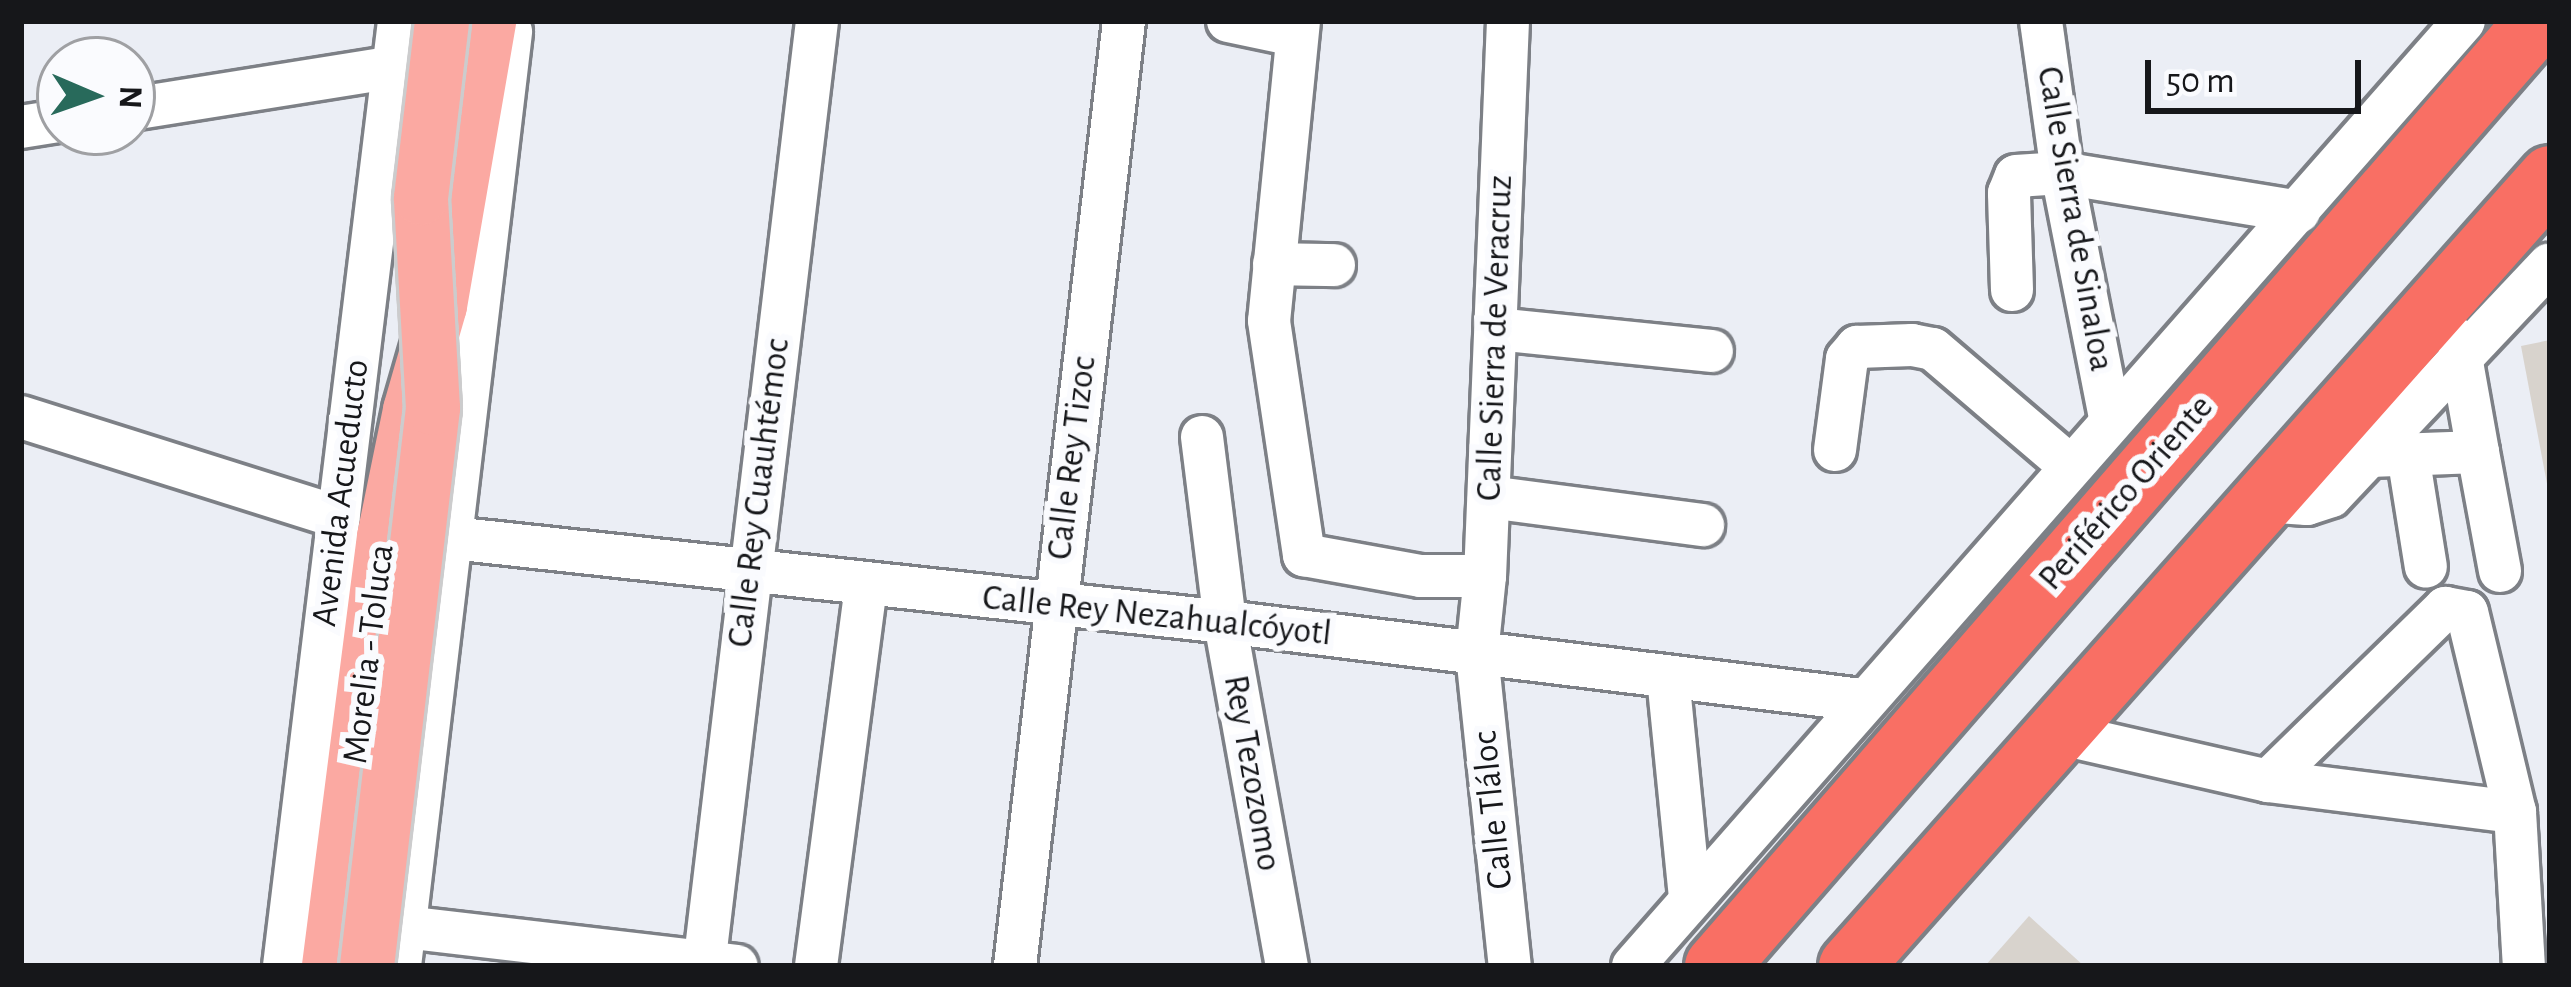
<!DOCTYPE html>
<html>
<head>
<meta charset="utf-8">
<style>
  body { margin:0 }
  #map { position:relative; width:2571px; height:987px; overflow:hidden; background:#ebeef5; font-family:"Alegreya Sans",sans-serif }
  div>[style] { position:absolute }
  .building>* { inset:0; background:#d8d3cd }
  .roads { filter:drop-shadow(3px 0 #7d8086) drop-shadow(-3px 0 #7d8086) drop-shadow(0 3px #7d8086) drop-shadow(0 -3px #7d8086) }
  .minor>* { height:42px; margin:-21px; padding:0 21px; transform-origin:21px; border-radius:21px; background:#fff }
  .major>* { height:54px; margin:-27px; padding:0 27px; transform-origin:27px; border-radius:27px; background:#fba9a2 }
  .highway>* { height:63px; margin:-31.5px; padding:0 31.5px; transform-origin:31.5px; border-radius:31.5px; background:#f96f64 }
  .bridges { filter:drop-shadow(3px 0 #cccccd) drop-shadow(-3px 0 #cccccd) drop-shadow(0 3px #cccccd) drop-shadow(0 -3px #cccccd) }
  .major-bridge>* { height:54px; margin:-27px; padding:0 27px; transform-origin:27px; border-radius:27px; background:#fba9a2 }
  span { translate:-50% -50%; white-space:nowrap; text-align:center; line-height:1.15; -webkit-text-stroke:12px #fafbfe; paint-order:stroke }
  .street-label { font-size:36px; color:#16171a }
  .frame { position:absolute; inset:0; border:24px solid #16171a; pointer-events:none }
  .north { position:absolute; left:36px; top:36px; width:120px; height:120px; box-sizing:border-box; background:#fafbfe; border:3px solid #9fa0a3; border-radius:50%; rotate:92deg; font-size:33px; font-weight:700; line-height:48px; text-align:center; color:#16171a }
  .north::after { content:''; display:block; margin:auto; width:42px; height:54px; background:#286a5b; clip-path:polygon(50% 0,100% 100%,50% 72%,0 100%) }
  .scale { position:absolute; left:2145px; top:60px; width:216px; height:54px; box-sizing:border-box; border:6px solid #16171a; border-top:0; padding-left:15px; font-size:36px; line-height:42px; white-space:nowrap; color:#16171a; -webkit-text-stroke:9px #fafbfe; paint-order:stroke }
</style>
</head>
<body>
<div id="map">
  <div class="building">
    <i style="clip-path:polygon(2550px 340px,2550px 489px,2548px 489px,2521px 346px)"></i>
    <i style="clip-path:polygon(2029px 916px,2084px 966px,1985px 966px)"></i>
  </div>
  <div class="roads">
    <div class="minor">
      <i style="left:1228px;top:21px;width:68px;rotate:11.8deg"></i>
      <i style="left:1299px;top:21px;width:301px;rotate:95.7deg"></i>
      <i style="left:1269px;top:321px;width:237px;rotate:81.5deg"></i>
      <i style="left:1304px;top:555px;width:119px;rotate:10.2deg"></i>
      <i style="left:1421px;top:576px;width:64px"></i>
      <i style="left:1508px;top:21px;width:555px;rotate:92.37deg"></i>
      <i style="left:1485px;top:576px;width:78px;rotate:95.9deg"></i>
      <i style="left:1477px;top:654px;width:314px;rotate:84deg"></i>
      <i style="left:2041px;top:21px;width:153px;rotate:82.1deg"></i>
      <i style="left:2062px;top:173px;width:250px;rotate:78.9deg"></i>
      <i style="left:132px;top:109px;width:264px;rotate:-9.1deg"></i>
      <i style="left:21px;top:127px;width:39px;rotate:-9deg"></i>
      <i style="left:1274px;top:264px;width:60px;rotate:1deg"></i>
      <i style="left:2012px;top:290px;width:97px;rotate:-91.8deg"></i>
      <i style="left:2009px;top:193px;width:18px;rotate:-68deg"></i>
      <i style="left:2016px;top:176px;width:46px;rotate:-3.7deg"></i>
      <i style="left:2062px;top:173px;width:240px;rotate:9.3deg"></i>
      <i style="left:1496px;top:329px;width:217px;rotate:5.8deg"></i>
      <i style="left:21px;top:417px;width:333px;rotate:17.5deg"></i>
      <i style="left:1202px;top:437px;width:186px;rotate:82.9deg"></i>
      <i style="left:1225px;top:622px;width:350px;rotate:79.8deg"></i>
      <i style="left:1835px;top:450px;width:92px;rotate:-82.5deg"></i>
      <i style="left:1847px;top:359px;width:16px;rotate:-50deg"></i>
      <i style="left:1857px;top:347px;width:55px;rotate:-2.1deg"></i>
      <i style="left:1912px;top:345px;width:21px;rotate:11deg"></i>
      <i style="left:1933px;top:349px;width:179px;rotate:40.5deg"></i>
      <i style="left:2478px;top:452px;width:121px;rotate:79.5deg"></i>
      <i style="left:2408px;top:455px;width:113px;rotate:80.9deg"></i>
      <i style="left:2369px;top:456px;width:109px;rotate:-2.1deg"></i>
      <i style="left:2478px;top:452px;width:114px;rotate:-100.1deg"></i>
      <i style="left:1489px;top:497px;width:216px;rotate:7.5deg"></i>
      <i style="left:2263px;top:501px;width:44px;rotate:3.9deg"></i>
      <i style="left:2307px;top:504px;width:25px;rotate:-18deg"></i>
      <i style="left:2331px;top:496px;width:318px;rotate:-46.7deg"></i>
      <i style="left:452px;top:538px;width:778px;rotate:6.2deg"></i>
      <i style="left:1225px;top:622px;width:641px;rotate:6.99deg"></i>
      <i style="left:1668px;top:677px;width:223px;rotate:84.3deg"></i>
      <i style="left:2057px;top:733px;width:216px;rotate:12.8deg"></i>
      <i style="left:2268px;top:781px;width:249px;rotate:7.2deg"></i>
      <i style="left:2268px;top:781px;width:248px;rotate:-44.3deg"></i>
      <i style="left:2445px;top:608px;width:22px;rotate:10deg"></i>
      <i style="left:2467px;top:612px;width:206px;rotate:76.5deg"></i>
      <i style="left:2515px;top:812px;width:154px;rotate:86.7deg"></i>
      <i style="left:405px;top:927px;width:334px;rotate:6.7deg"></i>
      <i style="left:284px;top:966px;width:952px;rotate:-83.06deg"></i>
      <i style="left:400px;top:966px;width:941px;rotate:-83.22deg"></i>
      <i style="left:704px;top:966px;width:952px;rotate:-83.18deg"></i>
      <i style="left:816px;top:966px;width:385px;rotate:-82.5deg"></i>
      <i style="left:1015px;top:966px;width:951px;rotate:-83.42deg"></i>
      <i style="left:1633px;top:966px;width:1258px;rotate:-48.67deg"></i>
    </div>
    <div class="major">
      <i style="left:329px;top:966px;width:433px;rotate:-82.7deg"></i>
      <i style="left:384px;top:537px;width:130px;rotate:-78.4deg"></i>
      <i style="left:410px;top:410px;width:108px;rotate:-73.9deg"></i>
      <i style="left:440px;top:306px;width:289px;rotate:-80.2deg"></i>
    </div>
    <div class="highway">
      <i style="left:1716px;top:966px;width:1252px;rotate:-49.02deg"></i>
      <i style="left:1850px;top:966px;width:1055px;rotate:-48.42deg"></i>
    </div>
  </div>
  <div class="bridges">
    <div class="major-bridge">
      <i style="left:367px;top:966px;width:562px;rotate:-83.25deg"></i>
      <i style="left:433px;top:408px;width:210px;rotate:-93.3deg"></i>
      <i style="left:421px;top:198px;width:178px;rotate:-83.2deg"></i>
    </div>
  </div>
  <div class="street-label">
    <span style="left:2075px;top:219px;rotate:80deg">Calle Sierra de Sinaloa</span>
    <span style="left:1495px;top:338px;rotate:-88deg">Calle Sierra de Veracruz</span>
    <span style="left:1072px;top:458px;rotate:-83deg">Calle Rey Tizoc</span>
    <span style="left:341px;top:493px;rotate:-83deg">Avenida Acueducto</span>
    <span style="left:759px;top:493px;rotate:-83deg">Calle Rey Cuauhtémoc</span>
    <span style="left:2126px;top:493px;rotate:-49deg">Periférico Oriente</span>
    <span style="left:1157px;top:616px;rotate:6deg">Calle Rey Nezahualcóyotl</span>
    <span style="left:369px;top:654px;rotate:-83deg">Morelia - Toluca</span>
    <span style="left:1252px;top:773px;rotate:80deg">Rey Tezozomo</span>
    <span style="left:1493px;top:810px;rotate:-96deg">Calle Tláloc</span>
  </div>
  <div class="frame"></div>
  <div class="north">N</div>
  <div class="scale">50 m</div>
</div>
</body>
</html>
